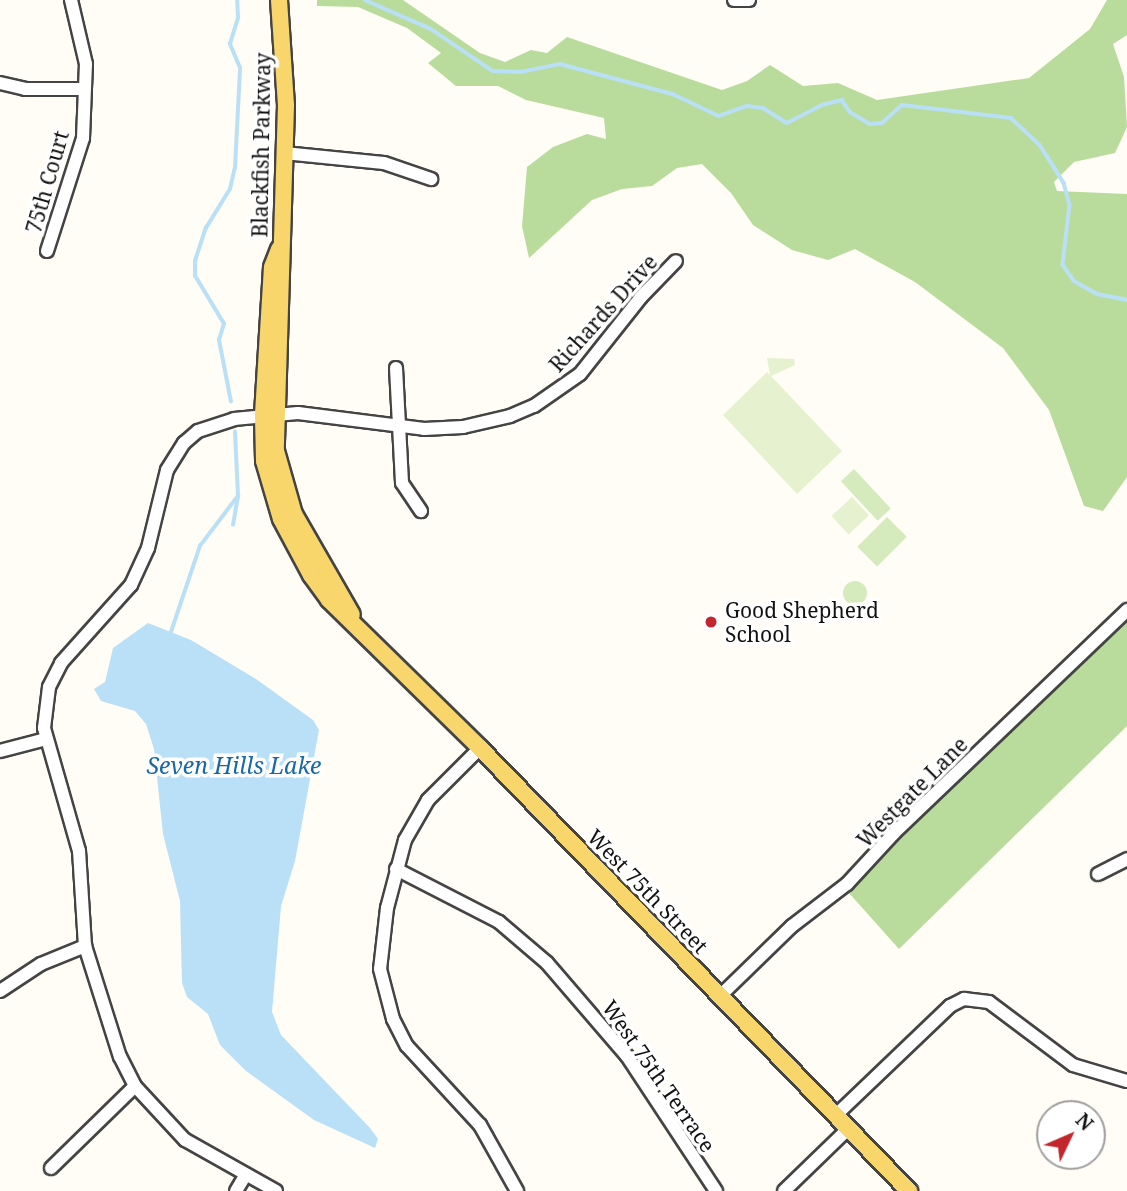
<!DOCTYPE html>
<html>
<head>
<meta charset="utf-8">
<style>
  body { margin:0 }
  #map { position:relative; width:1127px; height:1191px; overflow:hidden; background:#fffdf5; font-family:"Noto Serif",serif }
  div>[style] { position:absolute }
  .green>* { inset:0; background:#d5ebbd; transform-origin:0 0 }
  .round { border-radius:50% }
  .forest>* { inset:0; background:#b9dc9c }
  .pitch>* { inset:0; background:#e6f2cf; transform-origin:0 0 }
  .water>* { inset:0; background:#b9e0f7 }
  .stream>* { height:3.5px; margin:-1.75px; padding:0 1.75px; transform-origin:1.75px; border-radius:1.75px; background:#b9e0f7 }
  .roads { filter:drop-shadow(2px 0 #444) drop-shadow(-2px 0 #444) drop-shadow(0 2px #444) drop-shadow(0 -2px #444) }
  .minor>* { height:12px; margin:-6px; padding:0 6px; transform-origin:6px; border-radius:6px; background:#fff }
  .major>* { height:16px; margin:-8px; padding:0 8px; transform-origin:8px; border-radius:8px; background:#f9d66b }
  .dots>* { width:19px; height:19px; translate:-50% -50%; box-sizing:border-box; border:4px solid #fff; border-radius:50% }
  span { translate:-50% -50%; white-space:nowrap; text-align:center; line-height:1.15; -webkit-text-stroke:7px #fff; paint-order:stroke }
  .street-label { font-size:21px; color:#111 }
  .poi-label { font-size:21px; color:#111 }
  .left { translate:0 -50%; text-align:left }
  .water-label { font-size:23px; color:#1768a6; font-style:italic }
  .north { position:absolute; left:1036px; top:1100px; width:70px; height:70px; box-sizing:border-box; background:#fff; border:2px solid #a0a0a0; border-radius:50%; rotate:46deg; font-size:19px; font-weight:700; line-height:28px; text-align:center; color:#111 }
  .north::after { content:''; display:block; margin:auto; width:24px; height:32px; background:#c4262e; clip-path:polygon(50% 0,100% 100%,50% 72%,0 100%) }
</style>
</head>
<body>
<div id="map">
  <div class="green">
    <i style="left:854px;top:469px;width:54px;height:18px;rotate:47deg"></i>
    <i style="left:887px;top:517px;width:28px;height:42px;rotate:45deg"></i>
    <i class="round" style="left:843px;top:581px;width:24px;height:24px"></i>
  </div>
  <div class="forest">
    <i style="clip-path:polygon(317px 0,403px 0,480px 53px,505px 62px,531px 50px,547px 53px,567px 37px,722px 90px,747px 81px,770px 65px,803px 86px,838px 83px,877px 100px,1029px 78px,1090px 29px,1107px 0,1127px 0,1127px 35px,1113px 44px,1124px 77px,1127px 127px,1115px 153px,1074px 162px,1054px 182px,1057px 191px,1127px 194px,1127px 477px,1103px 511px,1084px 506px,1049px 410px,1003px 348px,915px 282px,855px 249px,828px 260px,792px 250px,753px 225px,731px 193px,702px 164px,677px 168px,652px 186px,622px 189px,592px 200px,529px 258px,522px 226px,527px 167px,553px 147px,587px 134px,606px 139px,604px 118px,526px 100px,498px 86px,456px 86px,428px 63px,441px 53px,407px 28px,358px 7px,317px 6px)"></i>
    <i style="clip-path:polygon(1127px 619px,1127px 726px,899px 949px,849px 893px,918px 819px)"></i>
  </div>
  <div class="pitch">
    <i style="clip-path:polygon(767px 358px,794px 359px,795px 365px,771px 376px,842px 451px,797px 494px,723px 415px,767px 372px,770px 375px)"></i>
    <i style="left:852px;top:497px;width:25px;height:28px;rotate:47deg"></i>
  </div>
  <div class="water">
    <i style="clip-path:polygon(148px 623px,191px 640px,256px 679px,313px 720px,319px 730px,295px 861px,281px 906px,272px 1012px,281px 1035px,370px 1128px,378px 1139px,375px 1148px,314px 1120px,246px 1071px,220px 1045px,208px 1014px,187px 997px,182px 983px,180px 901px,163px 834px,154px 749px,146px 724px,135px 711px,101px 701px,94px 689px,105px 682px,113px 648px)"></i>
  </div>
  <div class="stream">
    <i style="left:365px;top:0;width:72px;rotate:23.7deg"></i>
    <i style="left:431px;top:29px;width:75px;rotate:34.1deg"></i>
    <i style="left:493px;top:71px;width:27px;rotate:2deg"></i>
    <i style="left:520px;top:72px;width:41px;rotate:-11.3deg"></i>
    <i style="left:560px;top:64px;width:117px;rotate:14.9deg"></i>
    <i style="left:673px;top:94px;width:51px;rotate:25.6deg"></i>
    <i style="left:719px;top:116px;width:30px;rotate:-20deg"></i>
    <i style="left:747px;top:106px;width:16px;rotate:7deg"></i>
    <i style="left:763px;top:108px;width:28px;rotate:32deg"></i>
    <i style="left:787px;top:123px;width:39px;rotate:-27deg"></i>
    <i style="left:822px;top:105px;width:21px;rotate:-14deg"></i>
    <i style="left:842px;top:100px;width:14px;rotate:56deg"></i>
    <i style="left:850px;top:112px;width:23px;rotate:31deg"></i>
    <i style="left:870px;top:124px;width:12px;rotate:-5deg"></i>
    <i style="left:882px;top:123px;width:27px;rotate:-42deg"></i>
    <i style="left:902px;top:105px;width:110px;rotate:6.8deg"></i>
    <i style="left:1011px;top:118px;width:40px;rotate:43deg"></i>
    <i style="left:1040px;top:145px;width:45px;rotate:57.7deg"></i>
    <i style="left:1064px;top:183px;width:23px;rotate:75deg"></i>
    <i style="left:1070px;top:205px;width:60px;rotate:96.7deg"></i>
    <i style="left:1063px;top:265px;width:19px;rotate:55deg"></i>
    <i style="left:1074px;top:281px;width:26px;rotate:29deg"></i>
    <i style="left:1097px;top:294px;width:31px;rotate:11deg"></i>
    <i style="left:231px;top:402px;width:63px;rotate:-101deg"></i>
    <i style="left:219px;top:340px;width:17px;rotate:-73deg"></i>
    <i style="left:224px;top:324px;width:56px;rotate:-121.1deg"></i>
    <i style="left:195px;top:276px;width:15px;rotate:-90deg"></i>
    <i style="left:195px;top:261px;width:35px;rotate:-72deg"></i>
    <i style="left:206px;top:228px;width:46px;rotate:-58.4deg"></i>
    <i style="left:230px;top:189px;width:22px;rotate:-77deg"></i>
    <i style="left:235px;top:168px;width:100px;rotate:-87.1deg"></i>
    <i style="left:240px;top:68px;width:26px;rotate:-113deg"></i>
    <i style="left:230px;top:44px;width:28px;rotate:-73deg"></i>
    <i style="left:238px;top:17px;width:17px;rotate:-93deg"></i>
    <i style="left:233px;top:525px;width:29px;rotate:-80deg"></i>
    <i style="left:171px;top:632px;width:91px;rotate:-71.4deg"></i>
    <i style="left:200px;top:546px;width:63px;rotate:-52.8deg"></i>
    <i style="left:238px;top:496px;width:64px;rotate:-92.7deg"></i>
  </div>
  <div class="roads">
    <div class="minor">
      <i style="left:734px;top:0;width:15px"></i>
      <i style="left:0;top:83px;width:26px;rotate:13deg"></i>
      <i style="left:25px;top:89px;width:58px"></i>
      <i style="left:284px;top:153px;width:100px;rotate:5.7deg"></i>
      <i style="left:384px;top:163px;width:50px;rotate:18.8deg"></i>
      <i style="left:47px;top:251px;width:119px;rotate:-72.3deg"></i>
      <i style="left:83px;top:138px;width:74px;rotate:-87.7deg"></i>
      <i style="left:86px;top:64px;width:66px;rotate:-103.2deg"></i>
      <i style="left:396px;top:368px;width:115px;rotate:87deg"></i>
      <i style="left:402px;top:483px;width:34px;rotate:56deg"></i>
      <i style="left:480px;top:748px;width:74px;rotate:135deg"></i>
      <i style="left:428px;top:800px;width:46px;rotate:119.9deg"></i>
      <i style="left:405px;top:840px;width:70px;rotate:104.8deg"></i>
      <i style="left:387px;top:908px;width:61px;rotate:96.5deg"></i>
      <i style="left:380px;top:969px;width:52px;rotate:75.4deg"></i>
      <i style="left:393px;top:1019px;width:30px;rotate:63deg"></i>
      <i style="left:407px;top:1046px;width:108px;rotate:47.3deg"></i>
      <i style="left:480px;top:1125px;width:76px;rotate:60.7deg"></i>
      <i style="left:0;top:751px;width:48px;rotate:-14.6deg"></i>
      <i style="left:396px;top:869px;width:116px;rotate:27.2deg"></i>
      <i style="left:499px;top:922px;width:63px;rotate:40.5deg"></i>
      <i style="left:547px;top:963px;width:123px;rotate:49.3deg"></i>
      <i style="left:627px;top:1056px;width:162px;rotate:56.6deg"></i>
      <i style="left:1098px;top:874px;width:33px;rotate:-27deg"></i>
      <i style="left:0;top:991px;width:49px;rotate:-33.4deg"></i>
      <i style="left:41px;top:964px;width:48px;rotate:-22.2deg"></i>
      <i style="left:720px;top:996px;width:100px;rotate:-44.2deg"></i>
      <i style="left:792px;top:926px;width:69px;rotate:-37.4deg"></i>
      <i style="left:847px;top:884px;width:69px;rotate:-47.3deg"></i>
      <i style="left:894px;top:833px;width:323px;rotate:-43.7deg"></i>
      <i style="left:836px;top:1115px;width:158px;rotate:-43.7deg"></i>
      <i style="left:950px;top:1006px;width:16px;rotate:-27deg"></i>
      <i style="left:964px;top:999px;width:25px;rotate:7deg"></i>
      <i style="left:989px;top:1002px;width:105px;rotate:36.9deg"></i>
      <i style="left:1073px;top:1065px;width:56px;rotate:16.5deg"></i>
      <i style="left:51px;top:1168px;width:117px;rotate:-44.3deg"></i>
      <i style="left:236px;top:1191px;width:17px;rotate:-59deg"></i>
      <i style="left:276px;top:1191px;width:104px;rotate:-150.7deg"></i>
      <i style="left:185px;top:1140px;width:74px;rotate:-132.8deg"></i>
      <i style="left:135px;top:1086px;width:33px;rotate:-117deg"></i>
      <i style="left:120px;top:1057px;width:116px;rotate:-107.5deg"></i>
      <i style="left:85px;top:946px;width:95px;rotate:-93.6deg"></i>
      <i style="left:79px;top:851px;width:128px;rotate:-105.9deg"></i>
      <i style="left:44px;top:728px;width:41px;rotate:-83deg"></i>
      <i style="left:49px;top:687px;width:27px;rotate:-63deg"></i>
      <i style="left:61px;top:663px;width:105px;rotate:-48.1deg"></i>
      <i style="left:131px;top:585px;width:41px;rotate:-65.3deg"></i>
      <i style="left:148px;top:548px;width:80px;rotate:-76.3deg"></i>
      <i style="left:167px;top:470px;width:32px;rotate:-58deg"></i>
      <i style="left:184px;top:443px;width:18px;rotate:-41deg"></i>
      <i style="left:198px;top:431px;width:38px;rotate:-18deg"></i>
      <i style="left:234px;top:419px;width:64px;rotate:-5.4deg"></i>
      <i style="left:298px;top:413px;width:127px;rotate:7.2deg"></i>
      <i style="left:424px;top:429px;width:39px;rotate:-3deg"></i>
      <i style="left:463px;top:427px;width:48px;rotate:-13.2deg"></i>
      <i style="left:510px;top:416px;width:26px;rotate:-23deg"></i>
      <i style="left:534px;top:406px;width:56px;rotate:-34.8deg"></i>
      <i style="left:580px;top:374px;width:98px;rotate:-51.6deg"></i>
      <i style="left:641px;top:297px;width:50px;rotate:-45.8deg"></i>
      <i style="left:784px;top:1191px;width:91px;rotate:-44.1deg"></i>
    </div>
    <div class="major">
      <i style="left:279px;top:0;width:105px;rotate:86.2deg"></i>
      <i style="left:286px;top:105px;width:346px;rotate:91.7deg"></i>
      <i style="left:276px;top:451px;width:66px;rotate:74.1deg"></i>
      <i style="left:294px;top:514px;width:116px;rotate:60.1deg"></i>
      <i style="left:279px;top:249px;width:19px;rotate:111deg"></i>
      <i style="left:272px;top:267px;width:149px;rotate:93.5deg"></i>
      <i style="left:263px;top:416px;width:45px;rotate:88.7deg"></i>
      <i style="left:264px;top:461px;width:60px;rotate:73.7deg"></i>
      <i style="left:281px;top:519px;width:64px;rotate:61.8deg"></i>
      <i style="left:311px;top:575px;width:31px;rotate:54deg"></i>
      <i style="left:329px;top:600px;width:211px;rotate:44.4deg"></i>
      <i style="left:480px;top:748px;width:617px;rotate:45.92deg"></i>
    </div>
  </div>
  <div class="dots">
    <i style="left:711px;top:622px;background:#c4262e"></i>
  </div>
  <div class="street-label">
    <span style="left:261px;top:145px;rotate:-89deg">Blackfish Parkway</span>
    <span style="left:47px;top:182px;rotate:-74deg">75th Court</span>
    <span style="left:603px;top:313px;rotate:-48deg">Richards Drive</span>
    <span style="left:912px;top:792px;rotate:-45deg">Westgate Lane</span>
    <span style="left:648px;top:891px;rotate:46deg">West 75th Street</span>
    <span style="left:659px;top:1076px;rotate:55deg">West 75th Terrace</span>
  </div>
  <div class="poi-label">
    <span class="left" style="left:725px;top:622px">Good Shepherd<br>School</span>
  </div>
  <div class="water-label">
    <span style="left:234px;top:765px">Seven Hills Lake</span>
  </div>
  <div class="north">N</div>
</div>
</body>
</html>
